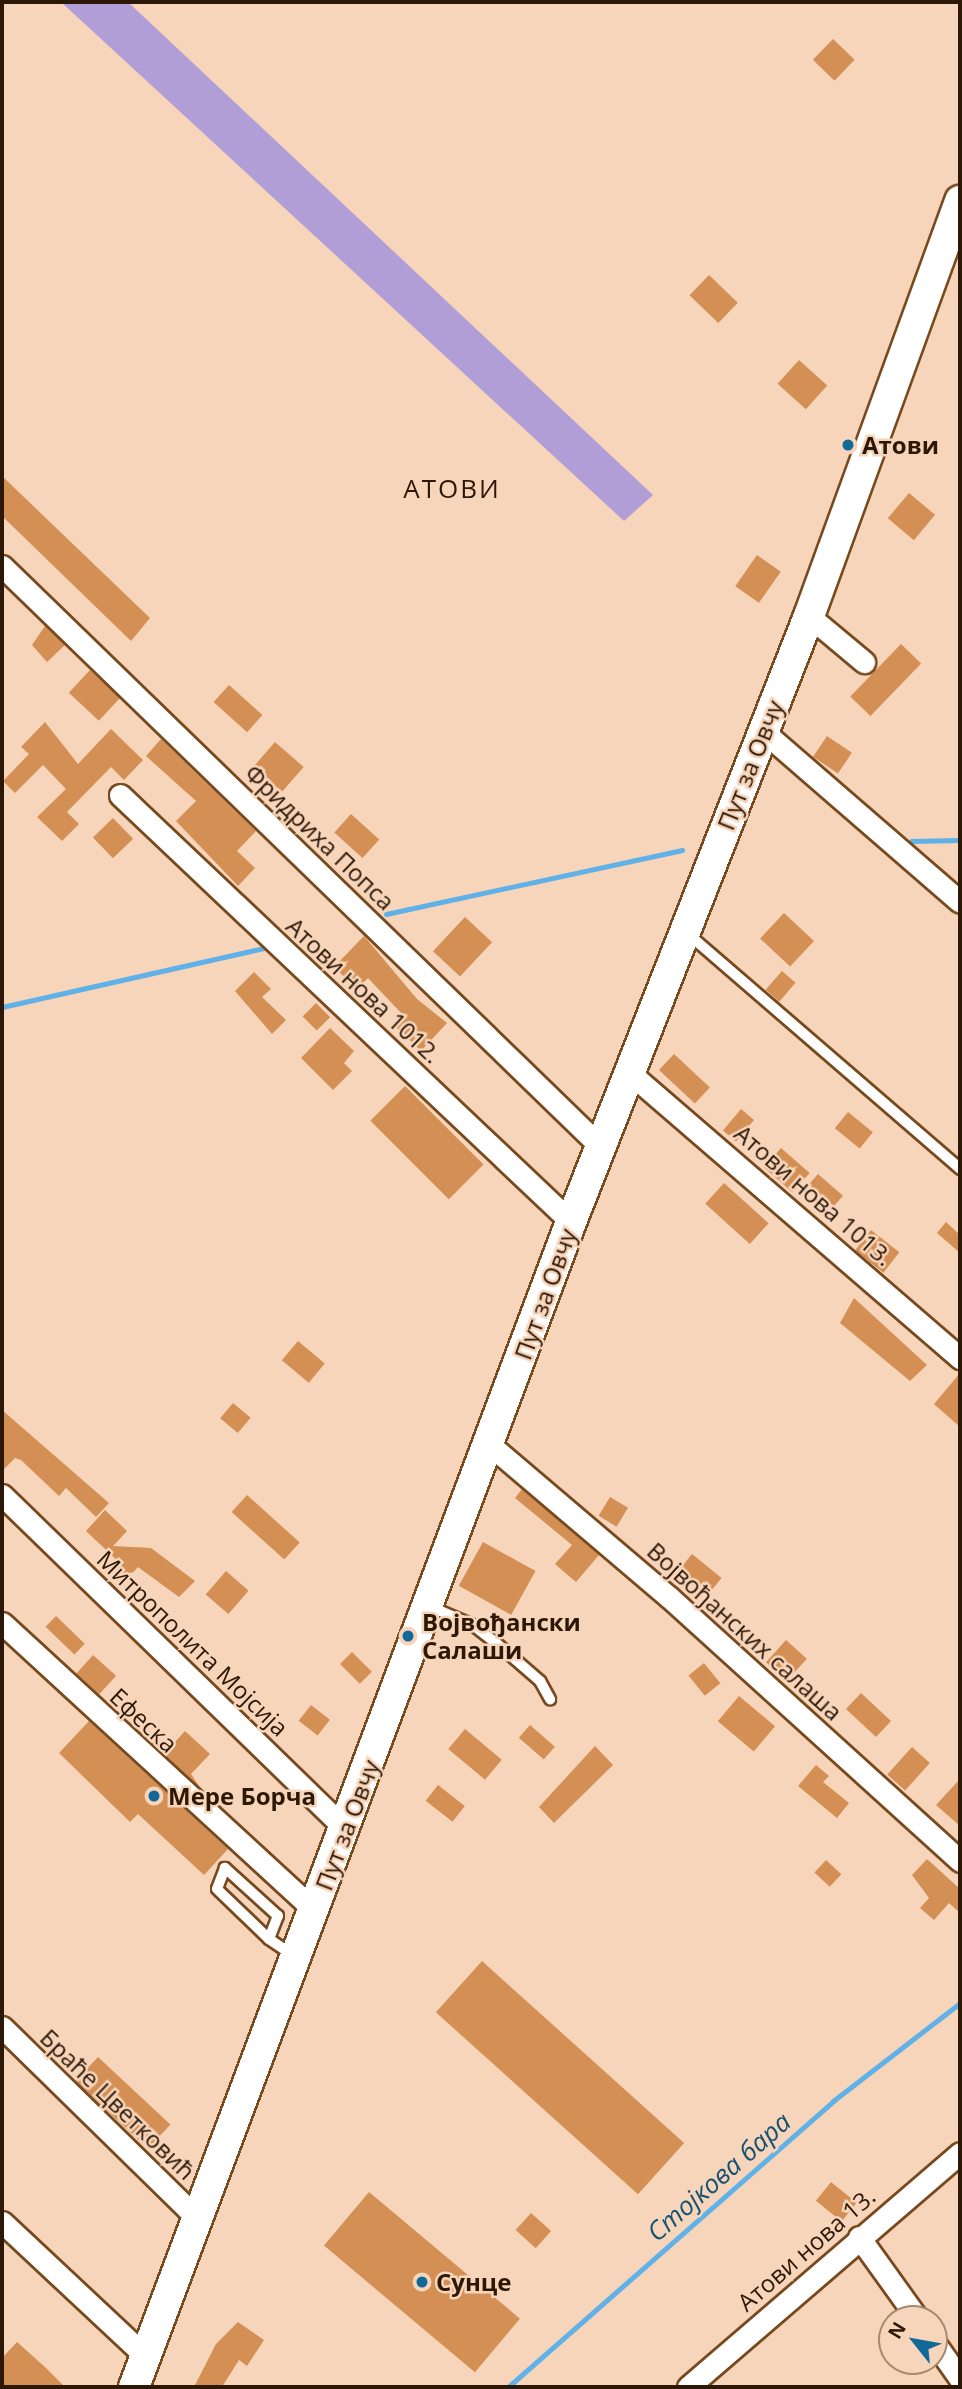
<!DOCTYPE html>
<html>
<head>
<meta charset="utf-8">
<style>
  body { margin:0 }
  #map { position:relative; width:962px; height:2389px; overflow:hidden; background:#f7d5ba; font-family:"Open Sans",sans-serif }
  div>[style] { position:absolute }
  .green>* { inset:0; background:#b19ed6 }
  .stream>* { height:5px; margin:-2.5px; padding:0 2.5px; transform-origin:2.5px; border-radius:2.5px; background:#60b1e7 }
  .building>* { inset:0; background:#d48f55; transform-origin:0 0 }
  .roads { filter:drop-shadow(2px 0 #78491d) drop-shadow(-2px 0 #78491d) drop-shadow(0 2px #78491d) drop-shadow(0 -2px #78491d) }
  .lane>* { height:10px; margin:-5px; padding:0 5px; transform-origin:5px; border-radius:5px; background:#fff }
  .street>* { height:21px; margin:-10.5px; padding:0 10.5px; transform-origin:10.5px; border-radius:10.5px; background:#fff }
  .secondary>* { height:30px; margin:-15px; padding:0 15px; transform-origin:15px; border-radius:15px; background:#fff }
  .dots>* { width:19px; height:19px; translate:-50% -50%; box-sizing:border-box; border:4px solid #f7d5ba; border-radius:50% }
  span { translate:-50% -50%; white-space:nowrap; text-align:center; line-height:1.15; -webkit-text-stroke:5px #f7d5ba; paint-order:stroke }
  .poi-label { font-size:24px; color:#2d1807; font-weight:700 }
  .left { translate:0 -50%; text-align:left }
  .street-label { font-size:24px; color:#2d1807 }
  .neighbourhood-label { font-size:26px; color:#2d1807; letter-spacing:2px }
  .water-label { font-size:26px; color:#135175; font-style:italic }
  .frame { position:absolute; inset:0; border:4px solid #2d1807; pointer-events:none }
  .north { position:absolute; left:878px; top:2305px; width:70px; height:70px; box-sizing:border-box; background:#f7d5ba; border:2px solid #a68972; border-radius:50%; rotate:301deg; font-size:19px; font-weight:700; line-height:28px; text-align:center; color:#2d1807 }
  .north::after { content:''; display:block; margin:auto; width:24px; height:32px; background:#106999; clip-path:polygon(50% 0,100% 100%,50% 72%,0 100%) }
</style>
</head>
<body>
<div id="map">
  <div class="green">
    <i style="clip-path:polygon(61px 2px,128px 2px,653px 495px,624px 521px)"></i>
  </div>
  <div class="stream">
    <i style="left:911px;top:841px;width:49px;rotate:-1.2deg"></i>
    <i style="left:386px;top:914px;width:303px;rotate:-12.2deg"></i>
    <i style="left:2px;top:1007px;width:268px;rotate:-12.7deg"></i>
    <i style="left:508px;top:2387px;width:433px;rotate:-41.3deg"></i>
    <i style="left:833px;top:2101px;width:160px;rotate:-37.7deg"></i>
  </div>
  <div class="building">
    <i style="left:833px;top:39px;width:30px;height:29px;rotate:44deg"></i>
    <i style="left:709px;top:275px;width:40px;height:28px;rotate:44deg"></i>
    <i style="left:799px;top:360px;width:38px;height:32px;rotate:42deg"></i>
    <i style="clip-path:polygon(2px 476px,150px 618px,131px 641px,2px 516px)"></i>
    <i style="left:909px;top:493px;width:34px;height:33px;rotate:40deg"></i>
    <i style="left:757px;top:555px;width:29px;height:38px;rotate:35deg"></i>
    <i style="clip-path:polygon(45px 626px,65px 645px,47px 662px,32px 645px)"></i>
    <i style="left:901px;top:644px;width:28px;height:73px;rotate:44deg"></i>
    <i style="left:90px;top:670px;width:41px;height:31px;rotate:43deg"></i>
    <i style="left:229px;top:685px;width:45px;height:23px;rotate:42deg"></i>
    <i style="clip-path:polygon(45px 722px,78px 764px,111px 729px,143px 760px,124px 780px,111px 767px,67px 812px,79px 824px,62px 841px,37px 817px,66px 789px,43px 765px,15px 793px,3px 781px,29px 754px,21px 747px)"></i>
    <i style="left:827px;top:736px;width:30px;height:25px;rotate:34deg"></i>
    <i style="clip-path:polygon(161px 739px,256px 831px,237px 851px,255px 868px,238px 886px,176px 821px,196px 801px,146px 756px)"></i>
    <i style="left:275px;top:742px;width:38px;height:33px;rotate:41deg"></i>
    <i style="left:351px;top:814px;width:38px;height:25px;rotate:42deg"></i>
    <i style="left:113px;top:818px;width:29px;height:28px;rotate:46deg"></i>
    <i style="left:784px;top:913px;width:41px;height:35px;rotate:43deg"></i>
    <i style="left:465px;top:917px;width:37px;height:47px;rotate:43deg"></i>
    <i style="clip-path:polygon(364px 936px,417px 999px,447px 1023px,421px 1051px,393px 1024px,402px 1014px,368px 978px,357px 989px,334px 967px)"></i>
    <i style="left:782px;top:971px;width:18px;height:25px;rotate:41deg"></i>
    <i style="clip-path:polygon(254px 972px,271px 989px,262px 997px,286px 1020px,272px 1034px,235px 991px)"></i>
    <i style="left:316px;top:1003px;width:20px;height:19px;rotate:45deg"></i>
    <i style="clip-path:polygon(330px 1028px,354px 1051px,344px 1063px,352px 1071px,333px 1090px,301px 1058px)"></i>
    <i style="left:674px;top:1054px;width:49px;height:22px;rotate:43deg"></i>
    <i style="left:405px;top:1086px;width:111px;height:49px;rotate:45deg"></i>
    <i style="left:741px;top:1109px;width:17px;height:28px;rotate:40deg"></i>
    <i style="left:848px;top:1112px;width:32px;height:21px;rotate:39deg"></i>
    <i style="left:781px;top:1148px;width:38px;height:26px;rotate:41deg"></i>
    <i style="left:818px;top:1174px;width:33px;height:14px;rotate:41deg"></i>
    <i style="left:724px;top:1183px;width:60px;height:28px;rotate:42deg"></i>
    <i style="clip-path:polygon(946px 1222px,960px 1235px,960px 1253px,937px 1233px)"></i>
    <i style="left:871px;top:1230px;width:36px;height:26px;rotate:38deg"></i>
    <i style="clip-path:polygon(854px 1298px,927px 1365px,910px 1381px,840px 1323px)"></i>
    <i style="left:298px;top:1341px;width:35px;height:25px;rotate:40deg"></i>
    <i style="clip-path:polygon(960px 1373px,960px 1427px,934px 1404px)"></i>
    <i style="left:233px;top:1403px;width:23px;height:20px;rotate:40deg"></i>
    <i style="clip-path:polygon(2px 1410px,109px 1503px,96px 1517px,66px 1488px,59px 1496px,21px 1460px,15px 1458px,2px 1471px)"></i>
    <i style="clip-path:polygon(522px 1489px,599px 1555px,576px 1582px,555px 1564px,572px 1545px,515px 1498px)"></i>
    <i style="left:247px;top:1495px;width:71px;height:23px;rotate:42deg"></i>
    <i style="left:610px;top:1497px;width:21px;height:22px;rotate:31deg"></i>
    <i style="clip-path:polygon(105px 1510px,127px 1531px,113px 1546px,151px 1548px,195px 1581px,179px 1597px,138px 1567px,122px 1585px,111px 1576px,121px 1564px,86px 1531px)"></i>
    <i style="left:483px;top:1542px;width:60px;height:50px;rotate:29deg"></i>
    <i style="left:692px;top:1554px;width:38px;height:21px;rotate:39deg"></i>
    <i style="left:226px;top:1571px;width:30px;height:31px;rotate:41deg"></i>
    <i style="left:56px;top:1616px;width:40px;height:15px;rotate:44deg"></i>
    <i style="left:786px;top:1640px;width:28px;height:30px;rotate:42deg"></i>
    <i style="left:352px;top:1652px;width:28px;height:17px;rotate:45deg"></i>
    <i style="left:93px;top:1655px;width:31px;height:25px;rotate:42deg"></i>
    <i style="left:704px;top:1663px;width:26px;height:20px;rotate:51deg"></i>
    <i style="left:861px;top:1693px;width:41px;height:22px;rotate:43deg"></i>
    <i style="left:739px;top:1696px;width:47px;height:33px;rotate:40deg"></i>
    <i style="left:311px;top:1705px;width:24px;height:20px;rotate:38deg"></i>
    <i style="clip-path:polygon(89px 1721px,228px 1849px,204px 1875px,138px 1814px,130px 1822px,59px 1753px)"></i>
    <i style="left:530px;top:1725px;width:33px;height:17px;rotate:41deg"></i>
    <i style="left:465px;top:1729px;width:48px;height:26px;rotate:40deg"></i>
    <i style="clip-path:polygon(185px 1731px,210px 1754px,191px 1774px,201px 1789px,164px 1754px)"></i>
    <i style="clip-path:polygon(595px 1746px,613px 1765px,554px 1823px,539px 1807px)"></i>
    <i style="left:912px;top:1747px;width:24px;height:37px;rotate:42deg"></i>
    <i style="clip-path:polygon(816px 1765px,829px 1776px,823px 1782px,849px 1803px,837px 1818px,798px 1786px)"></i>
    <i style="clip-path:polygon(960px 1779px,960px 1826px,936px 1805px)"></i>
    <i style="left:438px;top:1785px;width:34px;height:20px;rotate:38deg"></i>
    <i style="clip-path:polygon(927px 1859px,960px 1889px,960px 1913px,949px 1903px,934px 1920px,920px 1908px,929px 1898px,912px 1875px)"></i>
    <i style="left:826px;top:1860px;width:21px;height:17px;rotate:43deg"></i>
    <i style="left:482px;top:1961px;width:272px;height:69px;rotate:42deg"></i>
    <i style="left:98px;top:2057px;width:99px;height:33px;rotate:43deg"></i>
    <i style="left:831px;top:2182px;width:33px;height:24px;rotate:39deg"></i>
    <i style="left:369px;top:2192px;width:197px;height:70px;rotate:40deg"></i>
    <i style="left:531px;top:2213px;width:27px;height:23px;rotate:42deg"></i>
    <i style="clip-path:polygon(238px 2322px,264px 2340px,247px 2366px,239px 2360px,222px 2387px,194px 2387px,216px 2344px)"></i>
    <i style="clip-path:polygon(17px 2342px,45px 2367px,65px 2387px,2px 2387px,2px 2358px)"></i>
  </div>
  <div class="roads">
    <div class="lane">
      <i style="left:687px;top:933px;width:361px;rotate:40.8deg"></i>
      <i style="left:429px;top:1606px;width:48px;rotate:23.4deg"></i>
      <i style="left:473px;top:1625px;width:28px;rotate:38deg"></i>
      <i style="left:495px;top:1642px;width:60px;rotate:40.9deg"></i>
      <i style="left:540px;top:1681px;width:21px;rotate:61deg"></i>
      <i style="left:269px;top:1939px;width:25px;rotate:-69deg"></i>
      <i style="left:278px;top:1916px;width:72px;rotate:-137.8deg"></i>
      <i style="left:225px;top:1868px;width:22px;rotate:111deg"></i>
      <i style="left:217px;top:1889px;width:72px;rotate:43.9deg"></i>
      <i style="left:269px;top:1939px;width:30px;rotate:34deg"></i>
    </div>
    <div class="street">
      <i style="left:2px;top:566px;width:834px;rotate:44.13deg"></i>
      <i style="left:809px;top:616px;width:72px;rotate:39.9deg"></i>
      <i style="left:764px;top:732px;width:259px;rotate:40.9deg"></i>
      <i style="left:120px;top:795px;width:621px;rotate:43.43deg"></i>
      <i style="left:631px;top:1074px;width:435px;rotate:40.8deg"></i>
      <i style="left:489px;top:1444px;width:236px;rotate:40.4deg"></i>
      <i style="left:669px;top:1597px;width:393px;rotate:42.2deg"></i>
      <i style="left:2px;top:1495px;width:480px;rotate:44.2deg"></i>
      <i style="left:2px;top:1623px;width:424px;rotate:42.6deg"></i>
      <i style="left:2px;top:2027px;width:274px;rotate:44.4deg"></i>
      <i style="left:2px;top:2222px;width:196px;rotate:43.1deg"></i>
      <i style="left:859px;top:2237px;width:101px;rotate:54.3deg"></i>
      <i style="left:934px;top:2342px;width:45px;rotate:54.9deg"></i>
      <i style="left:688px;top:2387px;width:359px;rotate:-40.7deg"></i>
    </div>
    <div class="secondary">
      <i style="left:134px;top:2387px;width:1244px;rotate:-69.44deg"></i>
      <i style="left:571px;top:1222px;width:651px;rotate:-68.56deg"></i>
      <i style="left:809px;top:616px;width:442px;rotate:-70deg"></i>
    </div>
  </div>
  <div class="dots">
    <i style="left:848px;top:445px;background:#106999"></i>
    <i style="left:408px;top:1636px;background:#106999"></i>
    <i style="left:154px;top:1796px;background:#106999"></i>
    <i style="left:422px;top:2282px;background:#106999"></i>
  </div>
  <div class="poi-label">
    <span class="left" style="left:862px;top:445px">Атови</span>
    <span class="left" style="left:422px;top:1636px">Војвођански<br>Салаши</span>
    <span class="left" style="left:168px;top:1796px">Мере Борча</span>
    <span class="left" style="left:436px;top:2282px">Сунце</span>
  </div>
  <div class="street-label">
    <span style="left:750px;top:765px;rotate:-68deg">Пут за Овчу</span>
    <span style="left:320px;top:837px;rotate:44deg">Фридриха Попса</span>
    <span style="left:364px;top:990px;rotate:43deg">Атови нова 1012.</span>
    <span style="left:814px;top:1195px;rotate:41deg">Атови нова 1013.</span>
    <span style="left:545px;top:1294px;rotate:-70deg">Пут за Овчу</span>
    <span style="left:745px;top:1631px;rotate:42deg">Војвођанских салаша</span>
    <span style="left:193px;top:1643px;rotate:44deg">Митрополита Мојсија</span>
    <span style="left:144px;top:1720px;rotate:43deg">Ефеска</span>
    <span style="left:347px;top:1825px;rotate:-69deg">Пут за Овчу</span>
    <span style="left:118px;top:2104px;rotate:44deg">Браће Цветковић</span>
    <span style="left:806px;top:2249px;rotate:-41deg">Атови нова 13.</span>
  </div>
  <div class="neighbourhood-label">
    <span style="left:452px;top:489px">АТОВИ</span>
  </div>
  <div class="water-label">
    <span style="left:719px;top:2177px;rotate:-41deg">Стојкова бара</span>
  </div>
  <div class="frame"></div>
  <div class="north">N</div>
</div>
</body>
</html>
